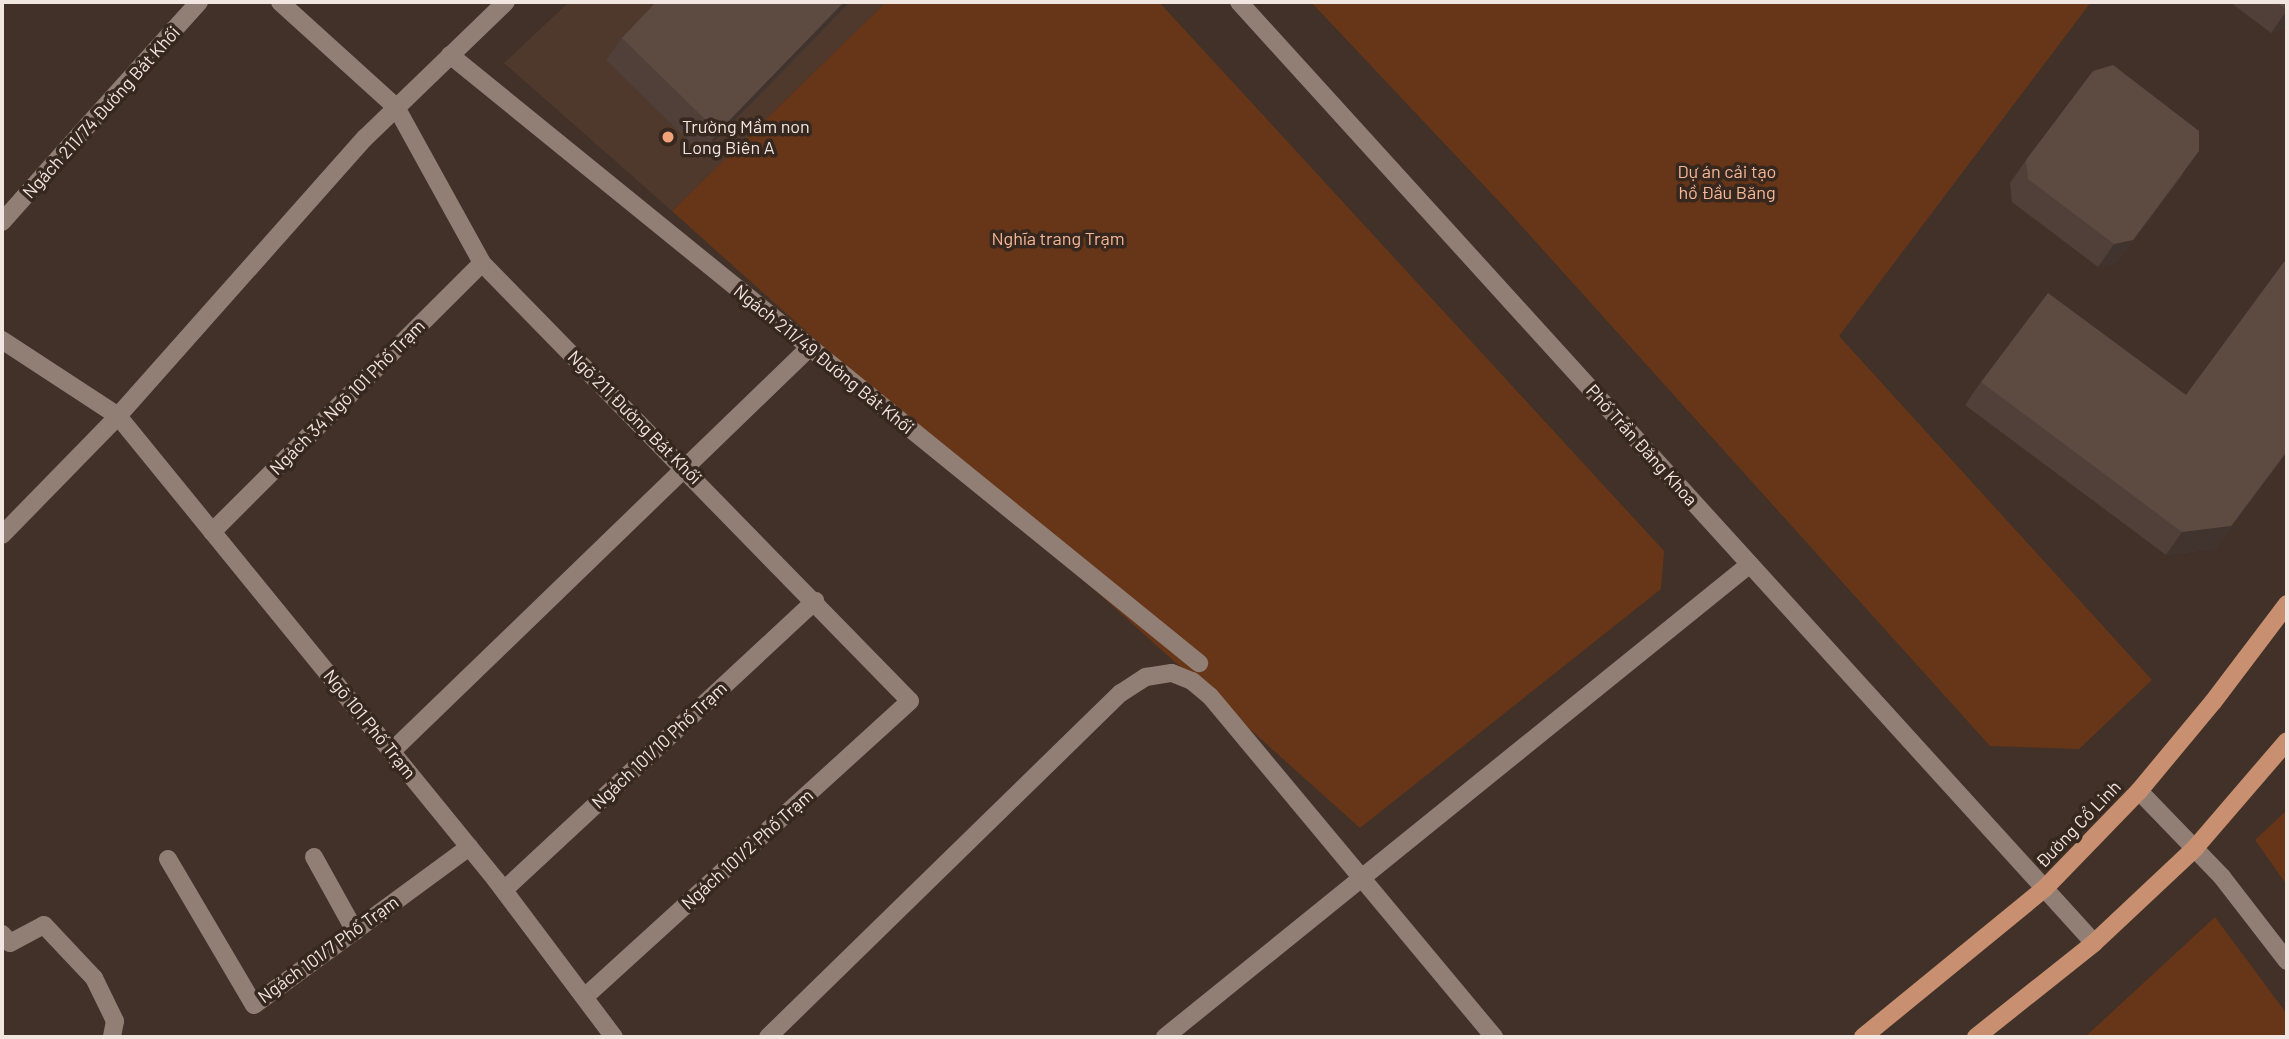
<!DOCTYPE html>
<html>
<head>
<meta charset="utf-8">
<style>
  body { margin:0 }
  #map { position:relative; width:2289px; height:1039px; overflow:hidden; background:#413128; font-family:Barlow,sans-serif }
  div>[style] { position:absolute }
  .built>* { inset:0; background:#4f392d }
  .green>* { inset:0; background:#673618 }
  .service>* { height:18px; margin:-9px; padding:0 9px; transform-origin:9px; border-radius:9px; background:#917e74 }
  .minor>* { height:18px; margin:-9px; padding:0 9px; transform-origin:9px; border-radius:9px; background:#917e74 }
  .tertiary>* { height:18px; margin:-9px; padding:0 9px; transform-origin:9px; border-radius:9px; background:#917e74 }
  .primary>* { height:18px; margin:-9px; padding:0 9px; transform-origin:9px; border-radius:9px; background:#c89070 }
  .wall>* { inset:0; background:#504039 }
  .shaded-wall>* { inset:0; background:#41342e }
  .building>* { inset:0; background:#5d4b42 }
  .dots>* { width:19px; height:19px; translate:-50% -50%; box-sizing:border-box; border:4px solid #36271f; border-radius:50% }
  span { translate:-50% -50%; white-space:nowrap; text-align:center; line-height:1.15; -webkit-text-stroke:7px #36271f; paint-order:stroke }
  .street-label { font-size:18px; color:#f1e6e0 }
  .poi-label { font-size:18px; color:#f1e6e0 }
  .left { translate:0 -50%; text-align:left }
  .park-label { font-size:18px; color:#f5b796 }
  .frame { position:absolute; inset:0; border:4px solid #f1e6e0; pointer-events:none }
</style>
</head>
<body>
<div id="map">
  <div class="built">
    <i style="clip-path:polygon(569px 2px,886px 2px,672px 211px,504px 63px)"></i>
  </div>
  <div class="green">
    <i style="clip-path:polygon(886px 2px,1159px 2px,1664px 551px,1661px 589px,1360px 828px,672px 211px)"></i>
    <i style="clip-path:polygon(1311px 2px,2091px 2px,1839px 336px,2152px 680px,2079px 749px,1990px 746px,1508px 211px)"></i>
    <i style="clip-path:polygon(2287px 810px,2287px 885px,2255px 840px)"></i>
    <i style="clip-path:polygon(2215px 917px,2287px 1014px,2287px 1037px,2085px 1037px)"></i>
  </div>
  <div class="service">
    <i style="left:2px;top:222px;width:132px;rotate:-48.4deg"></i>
    <i style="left:168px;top:859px;width:169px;rotate:59.5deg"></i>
    <i style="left:254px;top:1005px;width:267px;rotate:-36.3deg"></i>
    <i style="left:504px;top:890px;width:425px;rotate:-42.9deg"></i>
  </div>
  <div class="minor">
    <i style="left:280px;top:2px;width:156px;rotate:42.2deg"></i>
    <i style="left:396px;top:107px;width:178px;rotate:61.1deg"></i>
    <i style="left:482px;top:263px;width:612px;rotate:45.66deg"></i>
    <i style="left:910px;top:701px;width:440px;rotate:137.7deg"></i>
    <i style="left:450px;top:55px;width:965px;rotate:39.07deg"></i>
    <i style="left:90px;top:123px;width:163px;rotate:-48deg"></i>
    <i style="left:2px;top:340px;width:139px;rotate:33.2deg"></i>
    <i style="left:118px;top:416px;width:598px;rotate:50.83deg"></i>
    <i style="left:496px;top:880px;width:196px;rotate:53.1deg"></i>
    <i style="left:212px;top:532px;width:381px;rotate:-44.9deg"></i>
    <i style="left:2px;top:535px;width:166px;rotate:-45.7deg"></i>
    <i style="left:118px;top:416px;width:372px;rotate:-48.4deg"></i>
    <i style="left:365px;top:138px;width:196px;rotate:-44deg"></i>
    <i style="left:392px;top:751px;width:581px;rotate:-44.02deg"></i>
    <i style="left:2139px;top:791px;width:120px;rotate:46deg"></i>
    <i style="left:2222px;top:877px;width:106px;rotate:52.3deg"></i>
    <i style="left:314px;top:857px;width:85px;rotate:61deg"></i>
    <i style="left:2px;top:934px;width:12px;rotate:48deg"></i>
    <i style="left:10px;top:943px;width:38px;rotate:-28deg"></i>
    <i style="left:44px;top:925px;width:73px;rotate:46.7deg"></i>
    <i style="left:94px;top:978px;width:48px;rotate:64deg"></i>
    <i style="left:115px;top:1021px;width:16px;rotate:101deg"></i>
    <i style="left:768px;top:1037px;width:493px;rotate:-44.3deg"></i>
    <i style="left:1121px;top:693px;width:30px;rotate:-33deg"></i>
    <i style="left:1146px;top:677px;width:26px;rotate:-9deg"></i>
    <i style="left:1172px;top:673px;width:22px;rotate:22deg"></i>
    <i style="left:1192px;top:681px;width:23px;rotate:40deg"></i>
    <i style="left:1210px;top:696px;width:444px;rotate:50.2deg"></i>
    <i style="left:1165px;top:1037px;width:752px;rotate:-38.96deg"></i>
  </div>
  <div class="tertiary">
    <i style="left:1239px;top:2px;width:1271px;rotate:47.74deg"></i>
  </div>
  <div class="primary">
    <i style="left:1863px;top:1037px;width:235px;rotate:-39.3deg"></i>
    <i style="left:2045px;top:888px;width:135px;rotate:-45.9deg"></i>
    <i style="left:2139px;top:791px;width:116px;rotate:-50.3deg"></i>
    <i style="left:2213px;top:702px;width:123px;rotate:-52.9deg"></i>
    <i style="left:1976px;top:1037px;width:151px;rotate:-38.5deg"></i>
    <i style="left:2094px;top:943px;width:139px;rotate:-43.2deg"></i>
    <i style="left:2195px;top:848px;width:141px;rotate:-49.3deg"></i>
  </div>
  <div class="wall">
    <i style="clip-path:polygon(656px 2px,850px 2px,702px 154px,606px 60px,622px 38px)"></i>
    <i style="clip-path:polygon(2230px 2px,2287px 2px,2287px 28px,2271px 33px)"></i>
    <i style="clip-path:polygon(2026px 160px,2183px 174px,2117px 262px,2098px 267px,2012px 202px,2010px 183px)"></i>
    <i style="clip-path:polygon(2287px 258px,2287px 452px,2215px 549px,2166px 555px,1965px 405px,1981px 382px,2186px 395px)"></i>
  </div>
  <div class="shaded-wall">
    <i style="clip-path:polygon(844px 2px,850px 2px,702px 154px,718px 132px)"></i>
    <i style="clip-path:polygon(2287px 10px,2287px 28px,2271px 33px)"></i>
    <i style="clip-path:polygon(2199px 151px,2117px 262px,2098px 267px,2114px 244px)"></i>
    <i style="clip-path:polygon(2287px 451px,2215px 549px,2166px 555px,2182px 532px)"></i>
  </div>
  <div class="building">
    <i style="clip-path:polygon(656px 2px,844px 2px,718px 132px,622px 38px)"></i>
    <i style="clip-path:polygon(2276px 2px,2287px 2px,2287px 10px)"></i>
    <i style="clip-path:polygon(2113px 65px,2199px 131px,2199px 151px,2133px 240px,2114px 244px,2028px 179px,2026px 160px,2093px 71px)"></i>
    <i style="clip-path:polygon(2287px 258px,2287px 451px,2231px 526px,2182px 532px,1981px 382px,2048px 293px,2186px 395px)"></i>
  </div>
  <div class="dots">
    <i style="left:668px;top:137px;background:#efa378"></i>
  </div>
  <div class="street-label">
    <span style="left:101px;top:112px;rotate:-48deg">Ngách 211/74 Đường Bát Khối</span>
    <span style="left:824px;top:359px;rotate:39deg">Ngách 211/49 Đường Bát Khối</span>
    <span style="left:347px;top:397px;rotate:-45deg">Ngách 34 Ngõ 101 Phố Trạm</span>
    <span style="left:635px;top:417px;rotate:45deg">Ngõ 211 Đường Bát Khối</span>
    <span style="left:1642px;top:445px;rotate:48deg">Phố Trần Đăng Khoa</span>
    <span style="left:370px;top:724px;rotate:51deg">Ngõ 101 Phố Trạm</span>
    <span style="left:659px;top:745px;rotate:-43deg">Ngách 101/10 Phố Trạm</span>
    <span style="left:2078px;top:824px;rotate:-46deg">Đường Cổ Linh</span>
    <span style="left:747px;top:849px;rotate:-42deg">Ngách 101/2 Phố Trạm</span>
    <span style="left:328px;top:949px;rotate:-36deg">Ngách 101/7 Phố Trạm</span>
  </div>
  <div class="poi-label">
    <span class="left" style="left:682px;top:137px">Trường Mầm non<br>Long Biên A</span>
  </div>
  <div class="park-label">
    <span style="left:1727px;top:182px">Dự án cải tạo<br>hồ Đầu Băng</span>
    <span style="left:1058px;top:238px">Nghĩa trang Trạm</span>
  </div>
  <div class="frame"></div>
</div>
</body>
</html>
